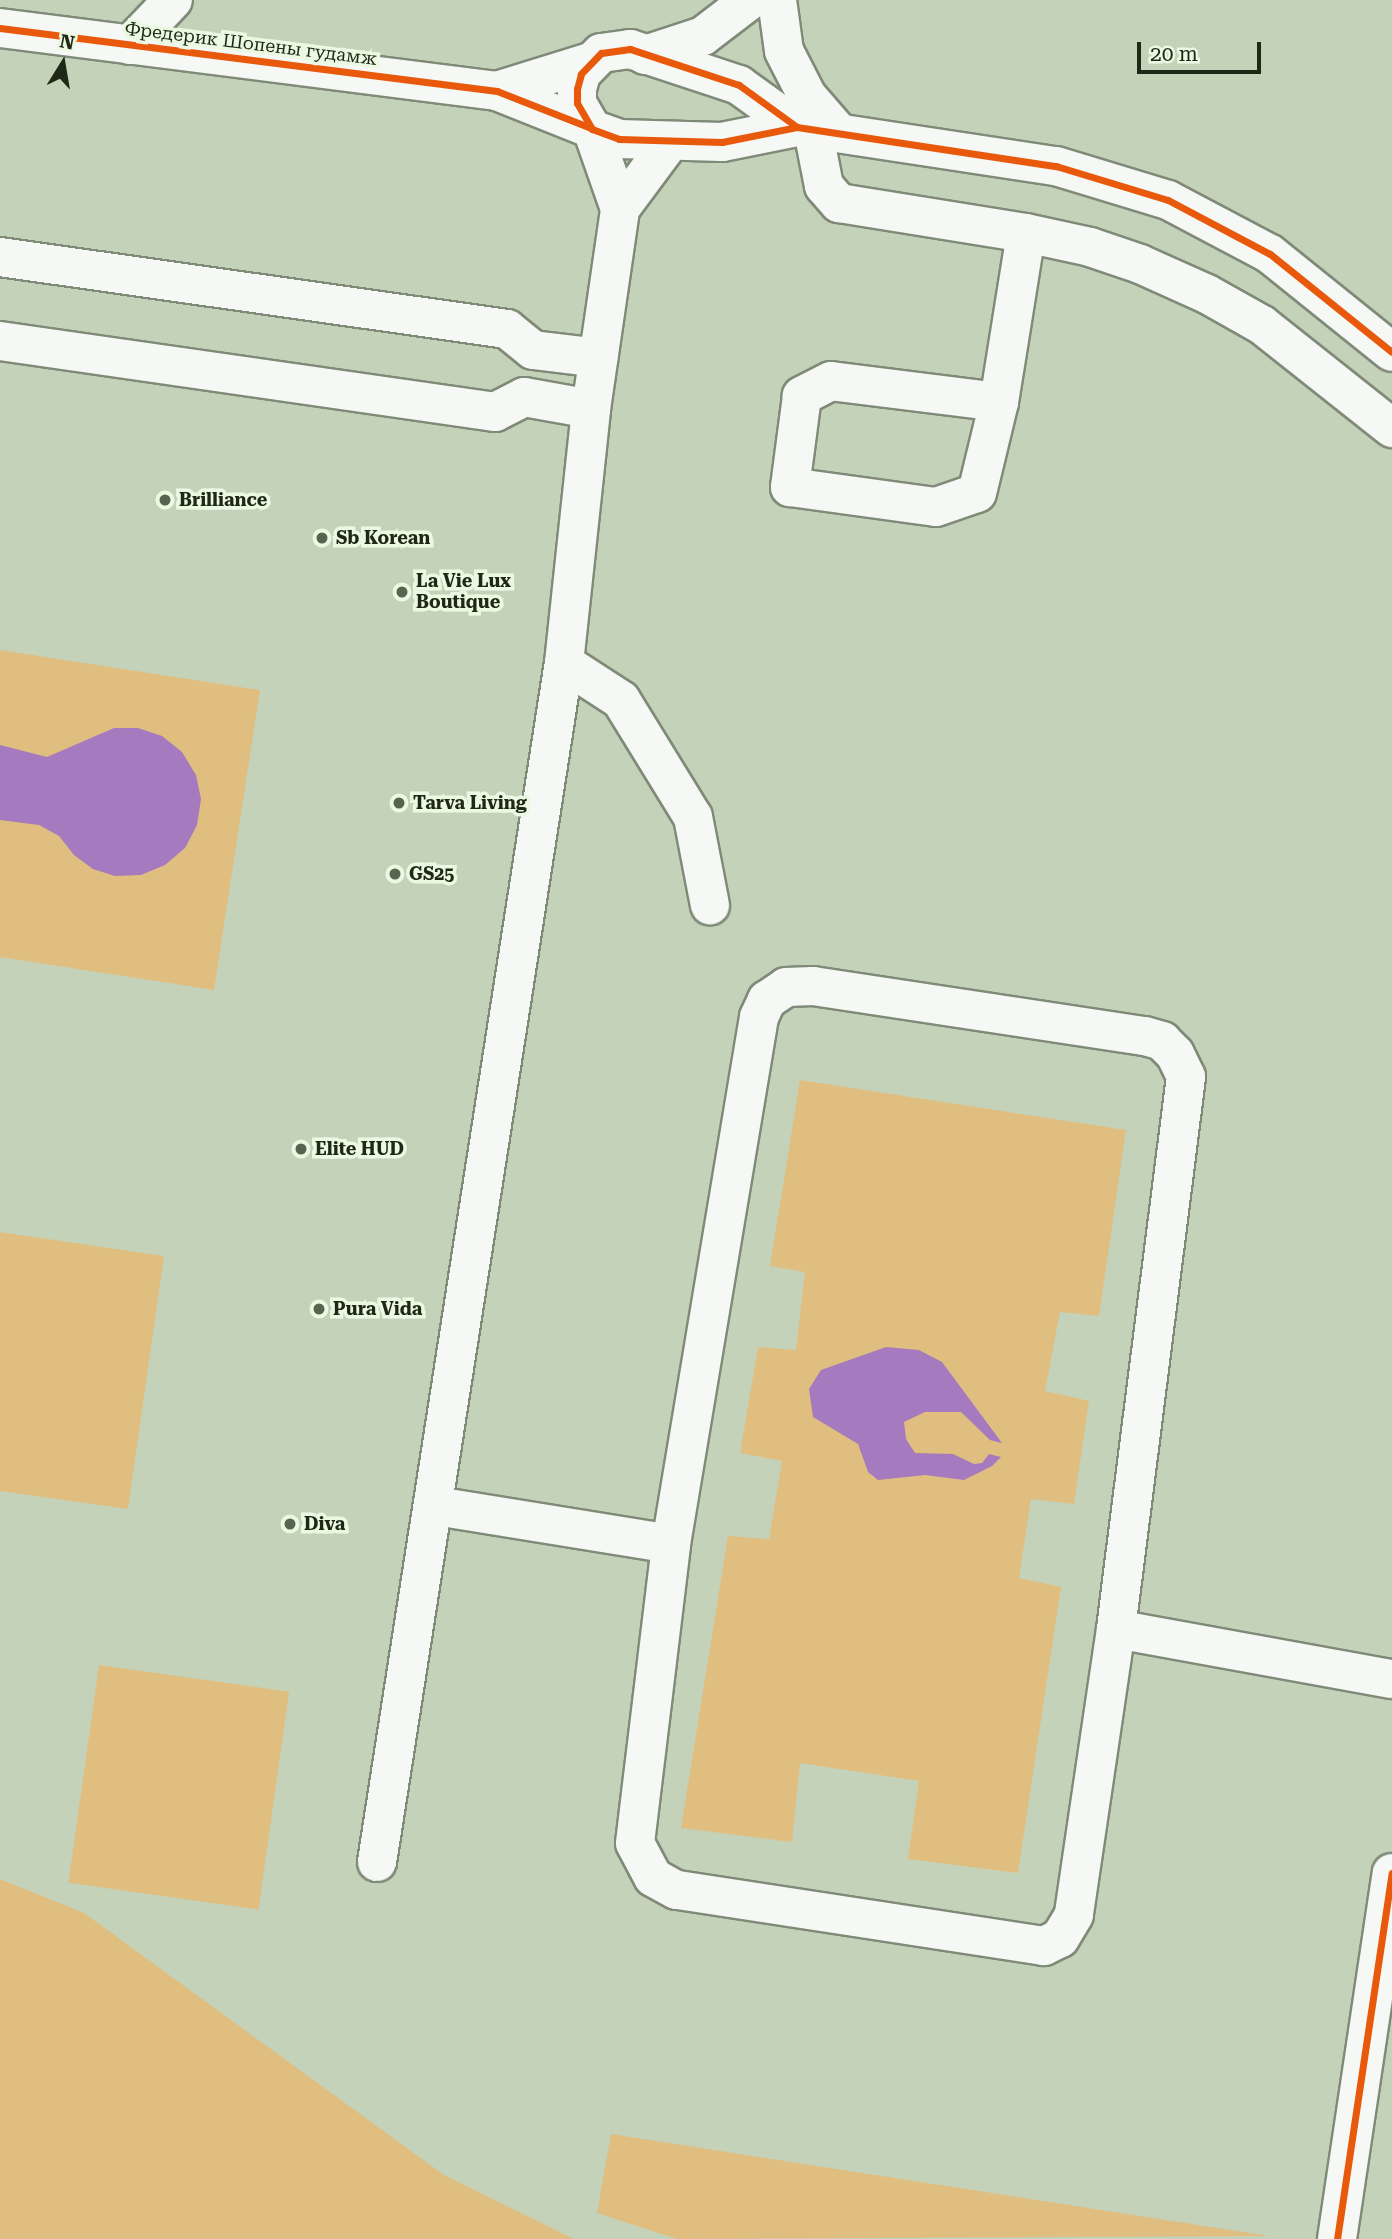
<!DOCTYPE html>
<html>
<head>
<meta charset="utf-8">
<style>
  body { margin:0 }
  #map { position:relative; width:1392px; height:2239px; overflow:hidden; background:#c5d2ba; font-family:"Roboto Serif",serif }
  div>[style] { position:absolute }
  .green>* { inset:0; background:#dfbe7f; transform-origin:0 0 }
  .water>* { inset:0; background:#a57abe }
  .roads { filter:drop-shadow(2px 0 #808a78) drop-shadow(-2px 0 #808a78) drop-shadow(0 2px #808a78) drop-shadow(0 -2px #808a78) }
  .minor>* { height:38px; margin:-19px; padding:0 19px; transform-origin:19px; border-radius:19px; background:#f6f8f5 }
  .cycleway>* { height:7px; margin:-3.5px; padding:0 3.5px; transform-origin:3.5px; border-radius:3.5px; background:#e8590c }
  .dots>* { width:19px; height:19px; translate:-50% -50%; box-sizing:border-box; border:4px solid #ecf9e2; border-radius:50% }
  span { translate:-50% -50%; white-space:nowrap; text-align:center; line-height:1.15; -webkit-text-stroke:7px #ecf9e2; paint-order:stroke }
  .street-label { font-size:18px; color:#1f2817 }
  .poi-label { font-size:18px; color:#1f2817; font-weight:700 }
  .left { translate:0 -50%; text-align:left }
  .north { position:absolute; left:28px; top:28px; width:70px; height:70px; -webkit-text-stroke:5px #ecf9e2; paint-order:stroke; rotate:11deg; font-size:19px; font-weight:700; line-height:28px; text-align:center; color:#1f2817 }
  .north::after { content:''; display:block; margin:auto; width:24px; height:32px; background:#1f2817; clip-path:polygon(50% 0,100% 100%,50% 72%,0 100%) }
  .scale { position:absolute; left:1137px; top:42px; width:124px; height:32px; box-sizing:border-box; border:4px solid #1f2817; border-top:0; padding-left:9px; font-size:21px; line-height:24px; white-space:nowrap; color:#1f2817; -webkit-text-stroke:5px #ecf9e2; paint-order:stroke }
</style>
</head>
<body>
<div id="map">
  <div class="green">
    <i style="clip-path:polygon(0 650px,260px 690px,214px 990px,0 957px)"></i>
    <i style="clip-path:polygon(800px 1080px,1126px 1130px,1099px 1316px,1060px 1312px,1045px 1391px,1089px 1401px,1074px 1504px,1031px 1499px,1019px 1578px,1061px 1587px,1018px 1873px,908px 1859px,919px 1781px,800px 1763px,792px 1842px,681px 1828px,728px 1536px,769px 1539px,782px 1461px,740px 1453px,758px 1347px,796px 1350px,805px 1272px,770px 1266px)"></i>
    <i style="clip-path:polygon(0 1232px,164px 1256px,128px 1509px,0 1491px)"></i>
    <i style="left:99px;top:1665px;width:192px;height:220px;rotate:8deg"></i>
    <i style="clip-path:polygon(0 1879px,84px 1913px,444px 2175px,574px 2239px,0 2239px)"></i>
    <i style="clip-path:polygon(611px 2134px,1269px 2236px,677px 2239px,597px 2213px)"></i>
  </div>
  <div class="water">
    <i style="clip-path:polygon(114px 728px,138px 728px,162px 736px,182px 752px,196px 775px,201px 799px,197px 825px,185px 848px,165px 865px,141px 875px,115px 876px,93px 869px,74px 855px,59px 836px,39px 825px,0 820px,0 745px,47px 757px)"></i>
    <i style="clip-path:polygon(886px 1347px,919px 1350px,942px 1362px,1002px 1443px,990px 1440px,961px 1412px,925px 1412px,904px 1422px,906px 1439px,915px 1453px,953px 1454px,974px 1464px,982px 1463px,989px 1454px,1001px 1457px,992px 1466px,964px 1480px,925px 1475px,878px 1480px,868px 1472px,858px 1444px,813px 1417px,809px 1389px,821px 1370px)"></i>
  </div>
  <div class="roads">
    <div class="minor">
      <i style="left:777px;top:0;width:51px;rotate:82.2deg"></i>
      <i style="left:784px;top:51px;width:51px;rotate:62.9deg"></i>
      <i style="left:807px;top:96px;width:49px;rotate:49.1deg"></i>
      <i style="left:0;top:28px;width:501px;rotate:7.22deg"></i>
      <i style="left:497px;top:91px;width:102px;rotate:21.8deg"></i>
      <i style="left:592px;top:129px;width:85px;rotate:70.7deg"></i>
      <i style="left:130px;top:45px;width:62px;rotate:-46.3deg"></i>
      <i style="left:645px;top:55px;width:61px;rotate:-18.1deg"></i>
      <i style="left:703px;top:36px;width:59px;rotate:-37.5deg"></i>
      <i style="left:497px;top:91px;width:97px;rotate:-17.3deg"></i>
      <i style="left:797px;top:127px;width:72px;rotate:-144.1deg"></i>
      <i style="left:739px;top:85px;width:115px;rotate:-161.7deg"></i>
      <i style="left:630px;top:49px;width:29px;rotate:172deg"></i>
      <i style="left:601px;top:53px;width:29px;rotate:134deg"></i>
      <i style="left:581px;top:74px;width:16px;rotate:105deg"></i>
      <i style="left:577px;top:89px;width:14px;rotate:90deg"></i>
      <i style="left:577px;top:103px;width:30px;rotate:60deg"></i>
      <i style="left:592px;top:129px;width:29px;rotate:20deg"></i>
      <i style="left:619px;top:139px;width:103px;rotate:1.7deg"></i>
      <i style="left:722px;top:142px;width:76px;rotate:-11.3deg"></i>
      <i style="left:797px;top:127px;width:262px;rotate:8.6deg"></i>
      <i style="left:1056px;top:166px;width:117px;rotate:16.9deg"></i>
      <i style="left:1168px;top:200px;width:115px;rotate:27.9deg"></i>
      <i style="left:1270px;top:254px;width:156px;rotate:38.8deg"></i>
      <i style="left:813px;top:130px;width:57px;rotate:78.9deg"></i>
      <i style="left:824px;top:186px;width:23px;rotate:49deg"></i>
      <i style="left:839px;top:203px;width:189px;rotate:9.1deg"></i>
      <i style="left:1026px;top:233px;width:66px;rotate:12.3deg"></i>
      <i style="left:1090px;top:247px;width:53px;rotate:18.8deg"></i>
      <i style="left:1140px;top:264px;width:73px;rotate:24.1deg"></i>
      <i style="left:1207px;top:294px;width:63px;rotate:29.4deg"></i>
      <i style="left:1262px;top:325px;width:166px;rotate:38.4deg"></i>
      <i style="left:0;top:257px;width:512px;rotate:8.08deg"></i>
      <i style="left:507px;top:329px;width:33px;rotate:39deg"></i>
      <i style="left:533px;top:350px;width:66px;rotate:6.9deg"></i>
      <i style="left:0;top:341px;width:500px;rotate:8.16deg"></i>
      <i style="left:495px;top:412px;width:33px;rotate:-27deg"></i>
      <i style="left:524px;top:397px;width:68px;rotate:10.2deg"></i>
      <i style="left:999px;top:402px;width:169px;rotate:-172.9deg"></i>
      <i style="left:831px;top:381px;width:33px;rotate:153deg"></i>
      <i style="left:802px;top:396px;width:92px;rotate:97.5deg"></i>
      <i style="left:790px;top:487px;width:147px;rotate:7.8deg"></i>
      <i style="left:936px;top:507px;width:43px;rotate:-18.9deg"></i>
      <i style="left:977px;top:493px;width:94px;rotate:-76.4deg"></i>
      <i style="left:999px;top:402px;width:171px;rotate:-80.9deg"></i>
      <i style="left:564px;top:663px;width:68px;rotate:33deg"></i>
      <i style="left:621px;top:700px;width:137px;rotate:58.4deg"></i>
      <i style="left:693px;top:817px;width:90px;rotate:79.1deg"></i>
      <i style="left:813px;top:986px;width:336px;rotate:8.6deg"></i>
      <i style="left:1145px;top:1036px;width:18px;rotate:16deg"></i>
      <i style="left:1162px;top:1041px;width:18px;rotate:45deg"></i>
      <i style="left:1175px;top:1054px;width:25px;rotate:64deg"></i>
      <i style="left:1186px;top:1077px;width:556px;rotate:97.23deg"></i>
      <i style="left:1116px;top:1629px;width:289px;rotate:98.4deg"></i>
      <i style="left:1074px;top:1915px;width:27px;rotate:121deg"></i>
      <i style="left:1060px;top:1938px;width:18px;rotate:153deg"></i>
      <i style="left:1044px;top:1946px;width:372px;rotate:-171.3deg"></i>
      <i style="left:676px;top:1890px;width:26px;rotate:-151deg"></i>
      <i style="left:653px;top:1877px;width:38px;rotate:-118deg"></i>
      <i style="left:635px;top:1843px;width:301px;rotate:-83.1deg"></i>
      <i style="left:671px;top:1544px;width:534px;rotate:-80.52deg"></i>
      <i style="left:759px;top:1017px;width:19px;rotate:-65deg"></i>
      <i style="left:767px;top:1000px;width:23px;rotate:-34deg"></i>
      <i style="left:786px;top:987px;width:27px;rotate:-2deg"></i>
      <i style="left:436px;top:1506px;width:238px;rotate:9.2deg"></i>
      <i style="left:1116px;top:1629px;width:280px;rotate:10.3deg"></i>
      <i style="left:377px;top:1862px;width:1213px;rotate:-81.14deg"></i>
      <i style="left:564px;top:663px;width:255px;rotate:-83.9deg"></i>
      <i style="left:591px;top:409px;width:202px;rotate:-81.7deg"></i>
      <i style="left:620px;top:209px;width:82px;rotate:-53.4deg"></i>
      <i style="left:1337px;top:2239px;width:370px;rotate:-81.5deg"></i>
    </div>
  </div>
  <div class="cycleway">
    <i style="left:0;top:28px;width:501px;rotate:7.22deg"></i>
    <i style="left:497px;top:91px;width:101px;rotate:21.5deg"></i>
    <i style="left:797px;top:127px;width:72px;rotate:-144.1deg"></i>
    <i style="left:739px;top:85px;width:115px;rotate:-161.7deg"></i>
    <i style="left:630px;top:49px;width:29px;rotate:172deg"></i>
    <i style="left:601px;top:53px;width:29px;rotate:134deg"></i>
    <i style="left:581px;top:74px;width:16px;rotate:105deg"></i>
    <i style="left:577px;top:89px;width:14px;rotate:90deg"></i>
    <i style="left:577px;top:103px;width:30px;rotate:60deg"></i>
    <i style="left:592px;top:129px;width:29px;rotate:20deg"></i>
    <i style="left:619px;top:139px;width:103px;rotate:1.7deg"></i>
    <i style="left:722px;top:142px;width:76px;rotate:-11.3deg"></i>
    <i style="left:797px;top:127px;width:262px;rotate:8.6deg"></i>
    <i style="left:1056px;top:166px;width:117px;rotate:16.9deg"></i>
    <i style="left:1168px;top:200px;width:115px;rotate:27.9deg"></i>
    <i style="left:1270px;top:254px;width:156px;rotate:38.8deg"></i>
    <i style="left:1337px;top:2239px;width:370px;rotate:-81.5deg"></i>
  </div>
  <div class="dots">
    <i style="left:165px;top:500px;background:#596450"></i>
    <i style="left:322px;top:538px;background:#596450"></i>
    <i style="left:402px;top:592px;background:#596450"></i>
    <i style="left:399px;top:803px;background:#596450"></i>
    <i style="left:395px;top:874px;background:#596450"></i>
    <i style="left:301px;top:1149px;background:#596450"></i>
    <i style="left:319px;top:1309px;background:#596450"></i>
    <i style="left:290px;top:1524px;background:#596450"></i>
  </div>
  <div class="street-label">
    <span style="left:251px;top:44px;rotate:7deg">Фредерик Шопены гудамж</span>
  </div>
  <div class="poi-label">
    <span class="left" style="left:179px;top:500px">Brilliance</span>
    <span class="left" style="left:336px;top:538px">Sb Korean</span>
    <span class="left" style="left:416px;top:592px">La Vie Lux<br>Boutique</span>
    <span class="left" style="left:413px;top:803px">Tarva Living</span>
    <span class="left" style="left:409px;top:874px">GS25</span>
    <span class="left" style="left:315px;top:1149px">Elite HUD</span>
    <span class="left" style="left:333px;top:1309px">Pura Vida</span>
    <span class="left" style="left:304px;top:1524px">Diva</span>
  </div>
  <div class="north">N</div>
  <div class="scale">20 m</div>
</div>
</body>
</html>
